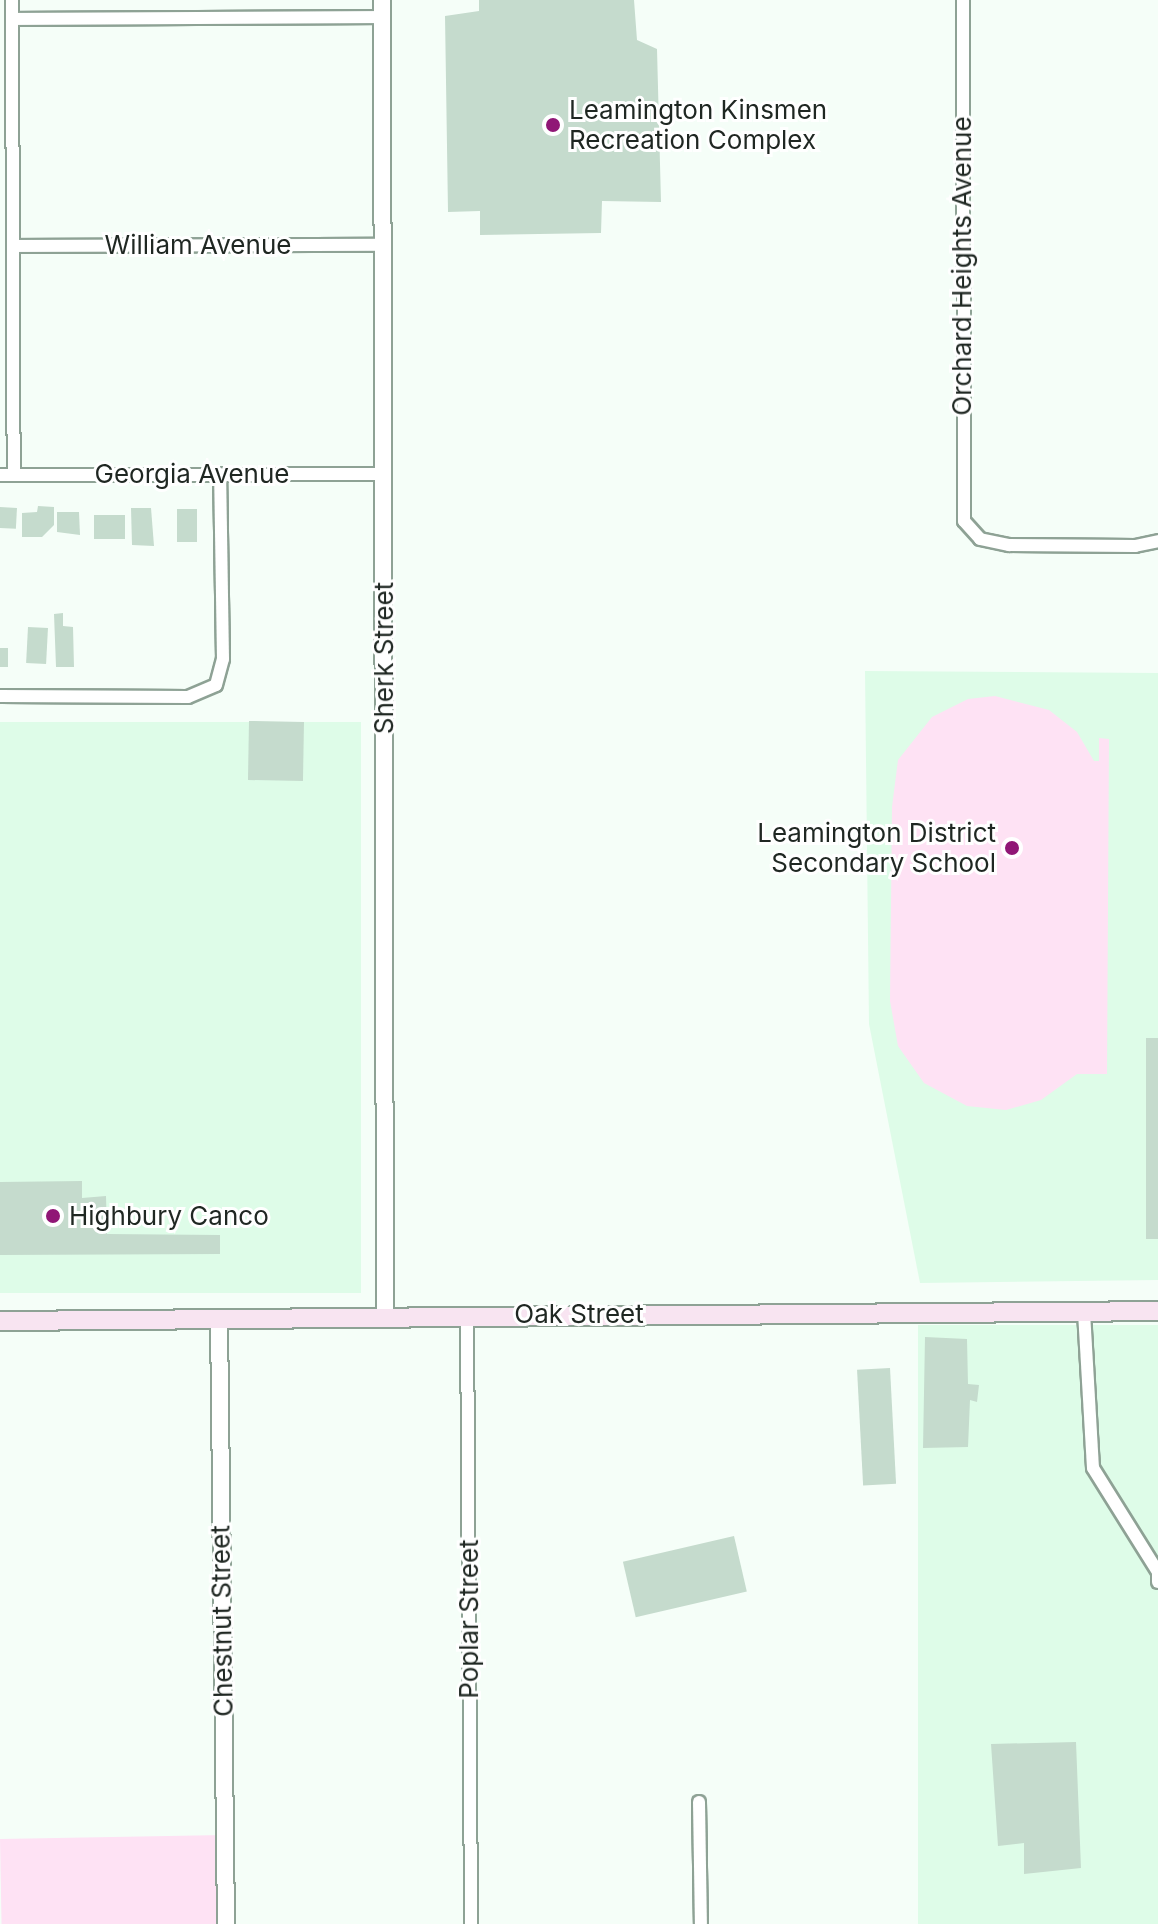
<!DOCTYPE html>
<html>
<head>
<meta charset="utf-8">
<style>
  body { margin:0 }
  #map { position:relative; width:1158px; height:1924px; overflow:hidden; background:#f5fef8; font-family:Inter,sans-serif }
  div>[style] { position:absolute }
  .built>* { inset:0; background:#defce8; transform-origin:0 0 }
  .green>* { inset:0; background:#fee2f4; transform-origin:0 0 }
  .building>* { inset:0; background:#c5dbcd; transform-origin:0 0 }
  .roads { filter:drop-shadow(2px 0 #8ea295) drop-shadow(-2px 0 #8ea295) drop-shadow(0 2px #8ea295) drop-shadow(0 -2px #8ea295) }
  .minor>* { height:12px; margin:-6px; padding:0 6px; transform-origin:6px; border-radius:6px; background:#fff }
  .tertiary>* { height:16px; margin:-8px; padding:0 8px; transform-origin:8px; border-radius:8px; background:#fff }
  .secondary>* { height:18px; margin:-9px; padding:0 9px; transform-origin:9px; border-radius:9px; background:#f8e4f1 }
  .dots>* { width:22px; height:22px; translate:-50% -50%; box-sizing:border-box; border:4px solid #fff; border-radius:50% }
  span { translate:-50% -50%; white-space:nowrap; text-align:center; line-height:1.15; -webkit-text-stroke:6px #fff; paint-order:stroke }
  .poi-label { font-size:26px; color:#1f2722 }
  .left { translate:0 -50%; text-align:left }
  .right { translate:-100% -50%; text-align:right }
  .street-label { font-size:26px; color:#1f2722 }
</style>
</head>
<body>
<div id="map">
  <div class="built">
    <i style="clip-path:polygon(865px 671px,1158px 673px,1158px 1280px,920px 1283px,869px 1024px)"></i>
    <i style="left:0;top:722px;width:361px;height:571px"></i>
    <i style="left:1158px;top:1325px;width:599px;height:240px;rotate:90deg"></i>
  </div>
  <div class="green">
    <i style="clip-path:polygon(995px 696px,1049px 710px,1077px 732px,1094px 761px,1099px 761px,1099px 738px,1109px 739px,1107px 1074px,1077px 1074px,1041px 1100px,1006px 1110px,967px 1106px,924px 1083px,898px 1046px,890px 1001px,892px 807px,898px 760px,932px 717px,968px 699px)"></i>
    <i style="left:224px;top:1835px;width:89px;height:224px;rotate:89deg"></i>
  </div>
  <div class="building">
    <i style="clip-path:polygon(479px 0,634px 0,637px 40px,657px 49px,661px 202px,602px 201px,601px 233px,480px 235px,480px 211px,448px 212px,445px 16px,479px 11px)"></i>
    <i style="clip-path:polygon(38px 506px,54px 507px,54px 525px,42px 537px,22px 537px,22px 513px,37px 512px)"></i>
    <i style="left:0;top:507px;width:17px;height:21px;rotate:3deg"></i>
    <i style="clip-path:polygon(131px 508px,151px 508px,154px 546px,132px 545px)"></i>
    <i style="left:177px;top:509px;width:20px;height:33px"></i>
    <i style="clip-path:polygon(57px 512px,79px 512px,80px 535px,57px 532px)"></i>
    <i style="left:94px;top:515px;width:31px;height:24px"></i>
    <i style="clip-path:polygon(63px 613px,63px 626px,73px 627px,74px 667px,56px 667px,54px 614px)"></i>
    <i style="left:28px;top:627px;width:20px;height:36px;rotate:3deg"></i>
    <i style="left:8px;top:648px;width:19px;height:8px;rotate:90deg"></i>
    <i style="left:249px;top:721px;width:55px;height:59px;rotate:1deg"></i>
    <i style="left:1146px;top:1038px;width:12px;height:201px"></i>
    <i style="clip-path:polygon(82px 1181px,82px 1198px,106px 1196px,107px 1234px,220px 1235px,220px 1254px,0 1255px,0 1182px)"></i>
    <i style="clip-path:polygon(925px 1337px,967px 1339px,968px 1384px,979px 1385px,977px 1402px,970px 1400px,968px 1447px,923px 1448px)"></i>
    <i style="left:890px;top:1368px;width:116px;height:33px;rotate:87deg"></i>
    <i style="left:734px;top:1536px;width:57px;height:114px;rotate:77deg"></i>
    <i style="clip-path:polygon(1076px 1742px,1081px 1868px,1024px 1874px,1024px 1843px,998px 1846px,991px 1744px)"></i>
  </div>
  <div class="roads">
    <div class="minor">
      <i style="left:12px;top:0;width:475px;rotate:89.8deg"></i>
      <i style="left:963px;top:0;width:521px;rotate:89.89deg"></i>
      <i style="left:964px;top:521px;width:24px;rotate:48deg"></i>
      <i style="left:980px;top:539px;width:30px;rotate:12deg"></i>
      <i style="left:1009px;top:545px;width:126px;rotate:0.5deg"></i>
      <i style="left:1135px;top:546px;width:24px;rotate:-12deg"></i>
      <i style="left:12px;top:19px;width:370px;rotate:-0.3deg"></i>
      <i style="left:13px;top:246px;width:370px;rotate:-0.2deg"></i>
      <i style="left:0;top:475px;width:383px;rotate:-0.1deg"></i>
      <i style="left:0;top:696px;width:188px;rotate:0.3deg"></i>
      <i style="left:188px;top:697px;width:30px;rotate:-23deg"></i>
      <i style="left:216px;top:685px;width:27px;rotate:-75deg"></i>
      <i style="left:223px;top:659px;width:185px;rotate:-90.9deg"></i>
      <i style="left:1084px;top:1312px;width:156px;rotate:86.7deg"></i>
      <i style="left:1093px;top:1468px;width:123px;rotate:58deg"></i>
      <i style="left:1158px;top:1572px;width:10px;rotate:90deg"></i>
      <i style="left:467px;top:1315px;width:609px;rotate:89.62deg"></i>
      <i style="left:699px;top:1802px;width:122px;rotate:89.1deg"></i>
    </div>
    <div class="tertiary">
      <i style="left:382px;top:0;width:1316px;rotate:89.87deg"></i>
      <i style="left:219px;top:1318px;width:606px;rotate:89.34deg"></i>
    </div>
    <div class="secondary">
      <i style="left:0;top:1321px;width:1158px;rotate:-0.49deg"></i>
    </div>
  </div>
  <div class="dots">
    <i style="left:553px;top:125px;background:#901776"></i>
    <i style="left:1012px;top:848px;background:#901776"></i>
    <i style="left:53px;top:1216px;background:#901776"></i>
  </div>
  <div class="poi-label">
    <span class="left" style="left:569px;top:125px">Leamington Kinsmen<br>Recreation Complex</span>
    <span class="right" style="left:996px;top:848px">Leamington District<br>Secondary School</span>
    <span class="left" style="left:69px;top:1216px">Highbury Canco</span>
  </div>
  <div class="street-label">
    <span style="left:198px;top:245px">William Avenue</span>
    <span style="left:962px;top:266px;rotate:-90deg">Orchard Heights Avenue</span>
    <span style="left:192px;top:474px">Georgia Avenue</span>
    <span style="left:384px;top:658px;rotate:-90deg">Sherk Street</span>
    <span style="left:579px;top:1314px">Oak Street</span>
    <span style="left:469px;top:1619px;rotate:-90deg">Poplar Street</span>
    <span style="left:222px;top:1621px;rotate:-91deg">Chestnut Street</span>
  </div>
</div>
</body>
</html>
